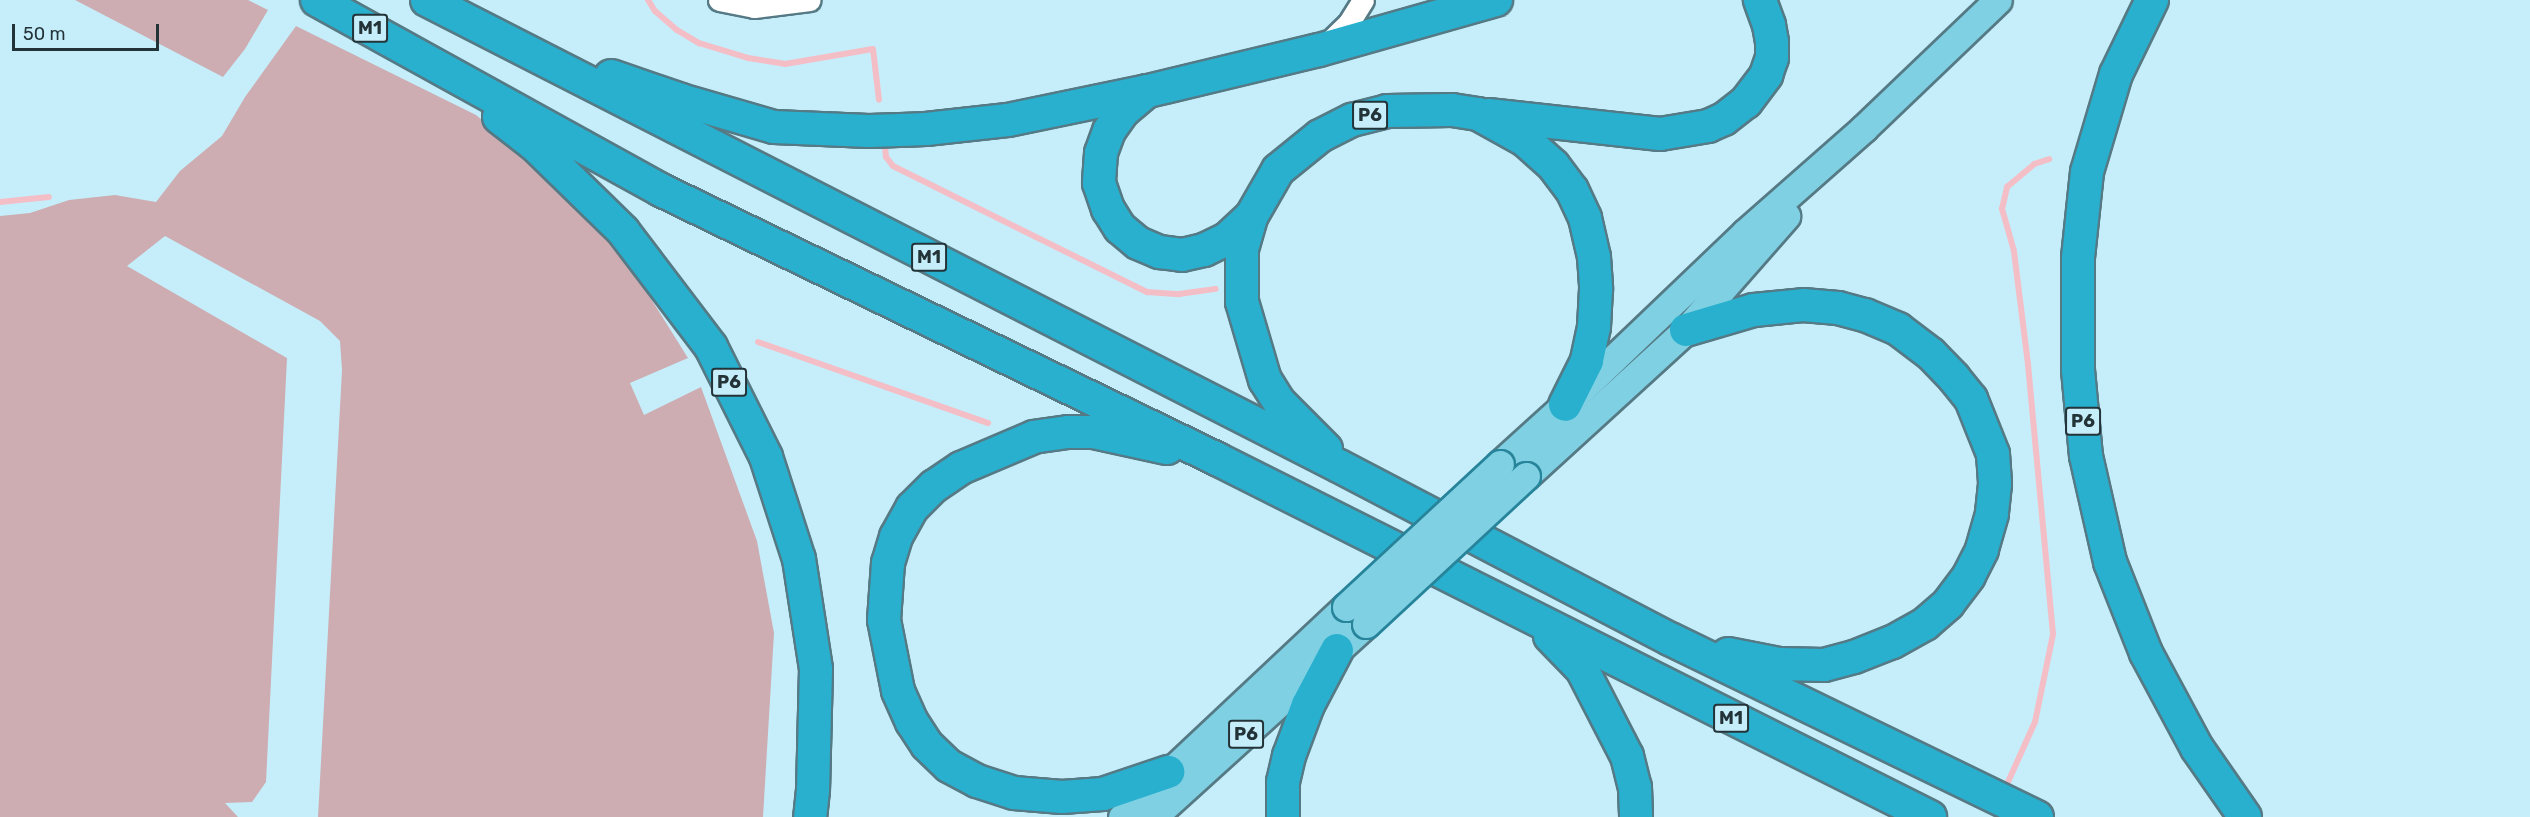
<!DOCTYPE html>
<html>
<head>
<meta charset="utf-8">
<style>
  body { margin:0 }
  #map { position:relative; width:2530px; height:817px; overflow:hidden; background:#c6eefa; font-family:Rubik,sans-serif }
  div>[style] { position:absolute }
  .green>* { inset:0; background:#cdadb2 }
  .stream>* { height:6px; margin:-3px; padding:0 3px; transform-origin:3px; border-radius:3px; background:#f4bec7 }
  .roads { filter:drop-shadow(2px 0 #557a85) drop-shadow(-2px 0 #557a85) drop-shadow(0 2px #557a85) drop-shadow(0 -2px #557a85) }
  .tertiary>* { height:21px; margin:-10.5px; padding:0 10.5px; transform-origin:10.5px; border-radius:10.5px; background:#fff }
  .primary>* { height:27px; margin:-13.5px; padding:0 13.5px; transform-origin:13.5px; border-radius:13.5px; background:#7fd0e2 }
  .motorway>* { height:32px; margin:-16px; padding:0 16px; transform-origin:16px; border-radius:16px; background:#29b0cf }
  .bridges { filter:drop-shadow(2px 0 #27849a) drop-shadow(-2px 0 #27849a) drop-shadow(0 2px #27849a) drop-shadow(0 -2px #27849a) }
  .primary-bridge>* { height:27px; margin:-13.5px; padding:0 13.5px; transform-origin:13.5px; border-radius:13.5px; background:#7fd0e2 }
  span { translate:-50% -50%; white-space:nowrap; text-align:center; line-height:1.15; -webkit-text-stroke:6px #c6eefa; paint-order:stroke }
  .shield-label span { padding:2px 4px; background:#c6eefa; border:2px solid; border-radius:4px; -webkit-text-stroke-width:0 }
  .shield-label { font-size:18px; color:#233338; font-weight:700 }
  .scale { position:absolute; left:12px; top:24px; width:147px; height:27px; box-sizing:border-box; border:3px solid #233338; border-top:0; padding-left:8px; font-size:18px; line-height:21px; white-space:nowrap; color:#233338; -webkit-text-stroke:4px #c6eefa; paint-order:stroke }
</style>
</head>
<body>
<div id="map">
  <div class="green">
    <i style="clip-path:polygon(75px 0,248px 0,268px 10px,245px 49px,223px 77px)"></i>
    <i style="clip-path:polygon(296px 26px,476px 115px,550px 176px,618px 246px,688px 358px,630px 383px,644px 415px,701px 387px,757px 541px,774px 633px,763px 817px,318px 817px,342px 370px,340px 341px,320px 321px,165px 236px,127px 266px,287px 358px,266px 782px,252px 802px,225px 803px,238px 817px,0 817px,0 216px,30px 213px,69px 200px,115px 195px,156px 202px,180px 171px,222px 136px,245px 97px)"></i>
  </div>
  <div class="stream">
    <i style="left:648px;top:0;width:13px;rotate:58deg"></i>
    <i style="left:655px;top:11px;width:29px;rotate:41deg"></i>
    <i style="left:677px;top:30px;width:26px;rotate:31deg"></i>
    <i style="left:699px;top:43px;width:51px;rotate:17deg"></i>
    <i style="left:748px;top:58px;width:37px;rotate:9deg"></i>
    <i style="left:785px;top:64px;width:89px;rotate:-9.7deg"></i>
    <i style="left:873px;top:49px;width:51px;rotate:83.3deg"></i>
    <i style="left:885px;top:147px;width:10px;rotate:84deg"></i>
    <i style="left:886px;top:157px;width:11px;rotate:52deg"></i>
    <i style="left:893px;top:166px;width:284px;rotate:26.4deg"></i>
    <i style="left:1147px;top:292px;width:32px;rotate:4deg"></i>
    <i style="left:1179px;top:294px;width:37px;rotate:-8deg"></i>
    <i style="left:0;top:202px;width:49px;rotate:-5.8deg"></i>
    <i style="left:758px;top:342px;width:244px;rotate:19.4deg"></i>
    <i style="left:2008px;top:782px;width:66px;rotate:-65.8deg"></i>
    <i style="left:2035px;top:722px;width:90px;rotate:-78.4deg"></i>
    <i style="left:2053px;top:634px;width:271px;rotate:-95.3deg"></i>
    <i style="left:2028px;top:364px;width:114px;rotate:-97.1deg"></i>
    <i style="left:2014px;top:251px;width:44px;rotate:-105.9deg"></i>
    <i style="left:2002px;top:209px;width:23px;rotate:-77deg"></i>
    <i style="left:2007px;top:187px;width:35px;rotate:-40deg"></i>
    <i style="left:2034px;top:164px;width:16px;rotate:-18deg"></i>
  </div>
  <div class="roads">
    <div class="tertiary">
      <i style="left:719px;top:0;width:36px;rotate:11deg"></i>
      <i style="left:754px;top:7px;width:56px;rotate:-7.1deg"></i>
      <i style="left:1326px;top:45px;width:30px;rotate:-44deg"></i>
      <i style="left:1348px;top:24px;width:28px;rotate:-58deg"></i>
    </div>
    <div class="primary">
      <i style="left:1500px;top:464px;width:88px;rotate:-42.2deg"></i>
      <i style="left:1565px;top:405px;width:249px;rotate:-43.7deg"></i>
      <i style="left:1745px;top:233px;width:159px;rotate:-41.4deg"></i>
      <i style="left:1864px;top:128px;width:185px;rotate:-43.7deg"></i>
      <i style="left:1526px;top:476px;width:217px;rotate:-42.4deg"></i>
      <i style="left:1686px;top:330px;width:152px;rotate:-48.7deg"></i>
      <i style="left:1122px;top:817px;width:307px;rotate:-43.2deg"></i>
      <i style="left:1153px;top:817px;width:287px;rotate:-42.2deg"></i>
    </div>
    <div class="motorway">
      <i style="left:317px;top:0;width:393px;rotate:28.9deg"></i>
      <i style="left:661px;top:190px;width:618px;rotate:25.82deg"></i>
      <i style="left:1217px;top:459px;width:798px;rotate:26.66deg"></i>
      <i style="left:427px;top:0;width:1024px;rotate:27.07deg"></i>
      <i style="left:1339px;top:466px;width:373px;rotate:27.6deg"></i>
      <i style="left:1670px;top:639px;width:408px;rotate:25.9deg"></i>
      <i style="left:2152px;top:0;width:82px;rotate:115.9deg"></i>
      <i style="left:2116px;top:74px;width:102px;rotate:106.5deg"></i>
      <i style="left:2087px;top:172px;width:86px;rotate:96deg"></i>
      <i style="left:2078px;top:258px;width:112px;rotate:90deg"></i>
      <i style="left:2078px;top:370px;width:86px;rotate:84.7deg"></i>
      <i style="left:2086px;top:456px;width:109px;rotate:77.2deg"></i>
      <i style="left:2110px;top:562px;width:98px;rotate:68.4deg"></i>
      <i style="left:2146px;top:653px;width:108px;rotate:61.8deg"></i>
      <i style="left:2197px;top:748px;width:84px;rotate:55.2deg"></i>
      <i style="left:611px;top:76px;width:74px;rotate:18.9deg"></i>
      <i style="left:681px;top:100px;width:97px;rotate:16.2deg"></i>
      <i style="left:774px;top:127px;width:95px;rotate:2.4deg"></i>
      <i style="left:869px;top:131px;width:57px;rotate:-2deg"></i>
      <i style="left:926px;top:129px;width:82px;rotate:-6.3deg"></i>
      <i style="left:1008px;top:120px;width:143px;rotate:-11.7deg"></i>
      <i style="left:1148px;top:91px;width:176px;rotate:-13.5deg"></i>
      <i style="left:1319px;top:50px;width:184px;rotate:-15.8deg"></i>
      <i style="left:1147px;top:91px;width:31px;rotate:140deg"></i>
      <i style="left:1123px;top:111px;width:24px;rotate:125deg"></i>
      <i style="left:1109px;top:131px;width:23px;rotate:110deg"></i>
      <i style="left:1101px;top:153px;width:30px;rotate:94deg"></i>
      <i style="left:1099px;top:183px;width:28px;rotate:71deg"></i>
      <i style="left:1108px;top:209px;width:22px;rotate:58deg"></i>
      <i style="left:1120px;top:228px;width:23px;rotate:40deg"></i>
      <i style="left:1138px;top:243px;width:23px;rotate:23deg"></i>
      <i style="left:1159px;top:252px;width:23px;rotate:7deg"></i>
      <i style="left:1182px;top:255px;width:23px;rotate:-13deg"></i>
      <i style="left:1204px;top:250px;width:25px;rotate:-26deg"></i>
      <i style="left:1227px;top:239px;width:33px;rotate:-43deg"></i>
      <i style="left:1488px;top:115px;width:173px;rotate:6.3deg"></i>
      <i style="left:1660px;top:134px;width:49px;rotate:-9.5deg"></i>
      <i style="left:1708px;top:126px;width:17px;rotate:-24deg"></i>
      <i style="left:1724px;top:119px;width:28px;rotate:-38deg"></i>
      <i style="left:1746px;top:102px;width:34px;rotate:-53deg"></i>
      <i style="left:1766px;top:75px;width:18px;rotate:-71deg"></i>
      <i style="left:1772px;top:58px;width:16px;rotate:-90deg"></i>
      <i style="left:1772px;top:42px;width:17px;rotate:-100deg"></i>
      <i style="left:1769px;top:25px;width:27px;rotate:-110deg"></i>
      <i style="left:499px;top:117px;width:46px;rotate:37.9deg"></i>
      <i style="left:535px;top:145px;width:123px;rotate:44.3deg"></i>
      <i style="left:623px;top:231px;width:146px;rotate:52.8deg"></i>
      <i style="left:711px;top:347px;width:123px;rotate:63.4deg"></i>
      <i style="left:766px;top:457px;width:107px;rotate:72.1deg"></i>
      <i style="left:799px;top:559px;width:111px;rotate:81.2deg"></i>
      <i style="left:816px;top:669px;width:121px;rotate:91.4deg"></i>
      <i style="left:813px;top:790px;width:27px;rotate:96deg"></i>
      <i style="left:1686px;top:330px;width:71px;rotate:-16.4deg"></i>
      <i style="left:1754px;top:310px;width:49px;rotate:-5.8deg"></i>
      <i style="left:1803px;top:305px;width:35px;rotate:5deg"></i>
      <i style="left:1838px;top:308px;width:28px;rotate:15deg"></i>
      <i style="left:1865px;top:315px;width:36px;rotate:23deg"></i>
      <i style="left:1898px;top:329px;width:41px;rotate:37.1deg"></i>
      <i style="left:1931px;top:354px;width:33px;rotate:46deg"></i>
      <i style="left:1954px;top:378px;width:27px;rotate:51deg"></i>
      <i style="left:1971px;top:399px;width:59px;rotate:68.2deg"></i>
      <i style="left:1993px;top:454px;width:30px;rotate:86deg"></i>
      <i style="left:1995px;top:484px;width:30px;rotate:96deg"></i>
      <i style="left:1992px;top:514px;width:37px;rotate:106deg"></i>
      <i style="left:1982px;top:550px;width:29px;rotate:117deg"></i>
      <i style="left:1969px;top:576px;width:35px;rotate:127deg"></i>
      <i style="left:1948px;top:604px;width:30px;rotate:139deg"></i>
      <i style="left:1925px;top:624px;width:38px;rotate:151deg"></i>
      <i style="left:1892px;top:642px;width:41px;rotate:158.5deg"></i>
      <i style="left:1854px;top:657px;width:31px;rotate:165deg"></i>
      <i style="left:1824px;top:665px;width:45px;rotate:-178.7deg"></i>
      <i style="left:1779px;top:664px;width:52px;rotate:-168.9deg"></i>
      <i style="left:1167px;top:448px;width:76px;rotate:-167.8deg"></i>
      <i style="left:1093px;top:432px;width:25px;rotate:180deg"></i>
      <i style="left:1068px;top:432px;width:34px;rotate:172deg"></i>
      <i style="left:1034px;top:437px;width:79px;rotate:157deg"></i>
      <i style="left:961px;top:468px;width:32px;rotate:146deg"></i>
      <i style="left:934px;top:486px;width:31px;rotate:135deg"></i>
      <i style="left:912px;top:508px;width:33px;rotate:119deg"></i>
      <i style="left:896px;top:537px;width:27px;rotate:107deg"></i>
      <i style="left:888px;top:563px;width:57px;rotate:94deg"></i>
      <i style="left:884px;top:620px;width:72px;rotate:78.8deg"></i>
      <i style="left:898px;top:691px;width:34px;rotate:66deg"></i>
      <i style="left:912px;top:722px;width:27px;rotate:57deg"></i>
      <i style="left:927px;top:745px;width:30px;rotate:44deg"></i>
      <i style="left:949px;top:766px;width:32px;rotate:28deg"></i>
      <i style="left:977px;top:781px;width:39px;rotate:18deg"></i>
      <i style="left:1014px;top:793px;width:48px;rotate:4.8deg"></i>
      <i style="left:1062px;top:797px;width:41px;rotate:-4.2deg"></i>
      <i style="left:1103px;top:794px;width:69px;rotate:-18.7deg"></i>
      <i style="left:1326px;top:449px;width:66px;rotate:-135deg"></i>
      <i style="left:1279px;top:402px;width:26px;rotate:-122deg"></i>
      <i style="left:1265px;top:380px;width:81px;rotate:-106.4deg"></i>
      <i style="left:1242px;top:302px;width:53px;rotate:-90deg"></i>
      <i style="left:1242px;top:249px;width:33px;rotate:-74deg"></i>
      <i style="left:1251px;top:217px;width:54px;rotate:-60.1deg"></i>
      <i style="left:1278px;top:170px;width:54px;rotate:-39deg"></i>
      <i style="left:1320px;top:136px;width:36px;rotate:-27deg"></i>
      <i style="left:1352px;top:120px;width:36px;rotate:-14deg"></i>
      <i style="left:1387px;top:111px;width:65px;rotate:-0.9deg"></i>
      <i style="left:1452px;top:110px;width:26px;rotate:9deg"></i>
      <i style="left:1478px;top:114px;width:54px;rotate:29deg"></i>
      <i style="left:1525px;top:140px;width:38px;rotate:42deg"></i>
      <i style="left:1553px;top:165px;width:31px;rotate:53deg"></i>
      <i style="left:1572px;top:190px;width:31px;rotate:65deg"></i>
      <i style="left:1585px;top:218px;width:40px;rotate:77deg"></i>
      <i style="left:1594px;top:257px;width:32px;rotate:86deg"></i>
      <i style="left:1596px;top:289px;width:38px;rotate:93deg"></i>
      <i style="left:1594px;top:327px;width:35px;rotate:102deg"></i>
      <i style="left:1587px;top:361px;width:49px;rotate:116.6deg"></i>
      <i style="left:1550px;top:636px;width:46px;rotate:45.9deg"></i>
      <i style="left:1582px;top:669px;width:98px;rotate:62.7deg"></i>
      <i style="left:1627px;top:756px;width:32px;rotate:76deg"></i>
      <i style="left:1635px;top:787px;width:30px;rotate:88deg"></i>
      <i style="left:1283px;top:817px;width:35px;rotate:-90deg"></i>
      <i style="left:1283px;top:782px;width:27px;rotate:-77deg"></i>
      <i style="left:1289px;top:756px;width:54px;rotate:-69.6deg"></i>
      <i style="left:1308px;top:705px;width:62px;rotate:-62.2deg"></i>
    </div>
  </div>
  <div class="bridges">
    <div class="primary-bridge">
      <i style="left:1346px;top:607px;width:210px;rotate:-42.9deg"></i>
      <i style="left:1366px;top:624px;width:218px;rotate:-42.8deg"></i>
    </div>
  </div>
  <div class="shield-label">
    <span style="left:370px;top:28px">М1</span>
    <span style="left:1370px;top:115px">Р6</span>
    <span style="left:929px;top:257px">М1</span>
    <span style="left:729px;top:382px">Р6</span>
    <span style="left:2083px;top:421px">Р6</span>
    <span style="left:1731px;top:718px">М1</span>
    <span style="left:1246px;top:734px">Р6</span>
  </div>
  <div class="scale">50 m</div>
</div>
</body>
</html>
